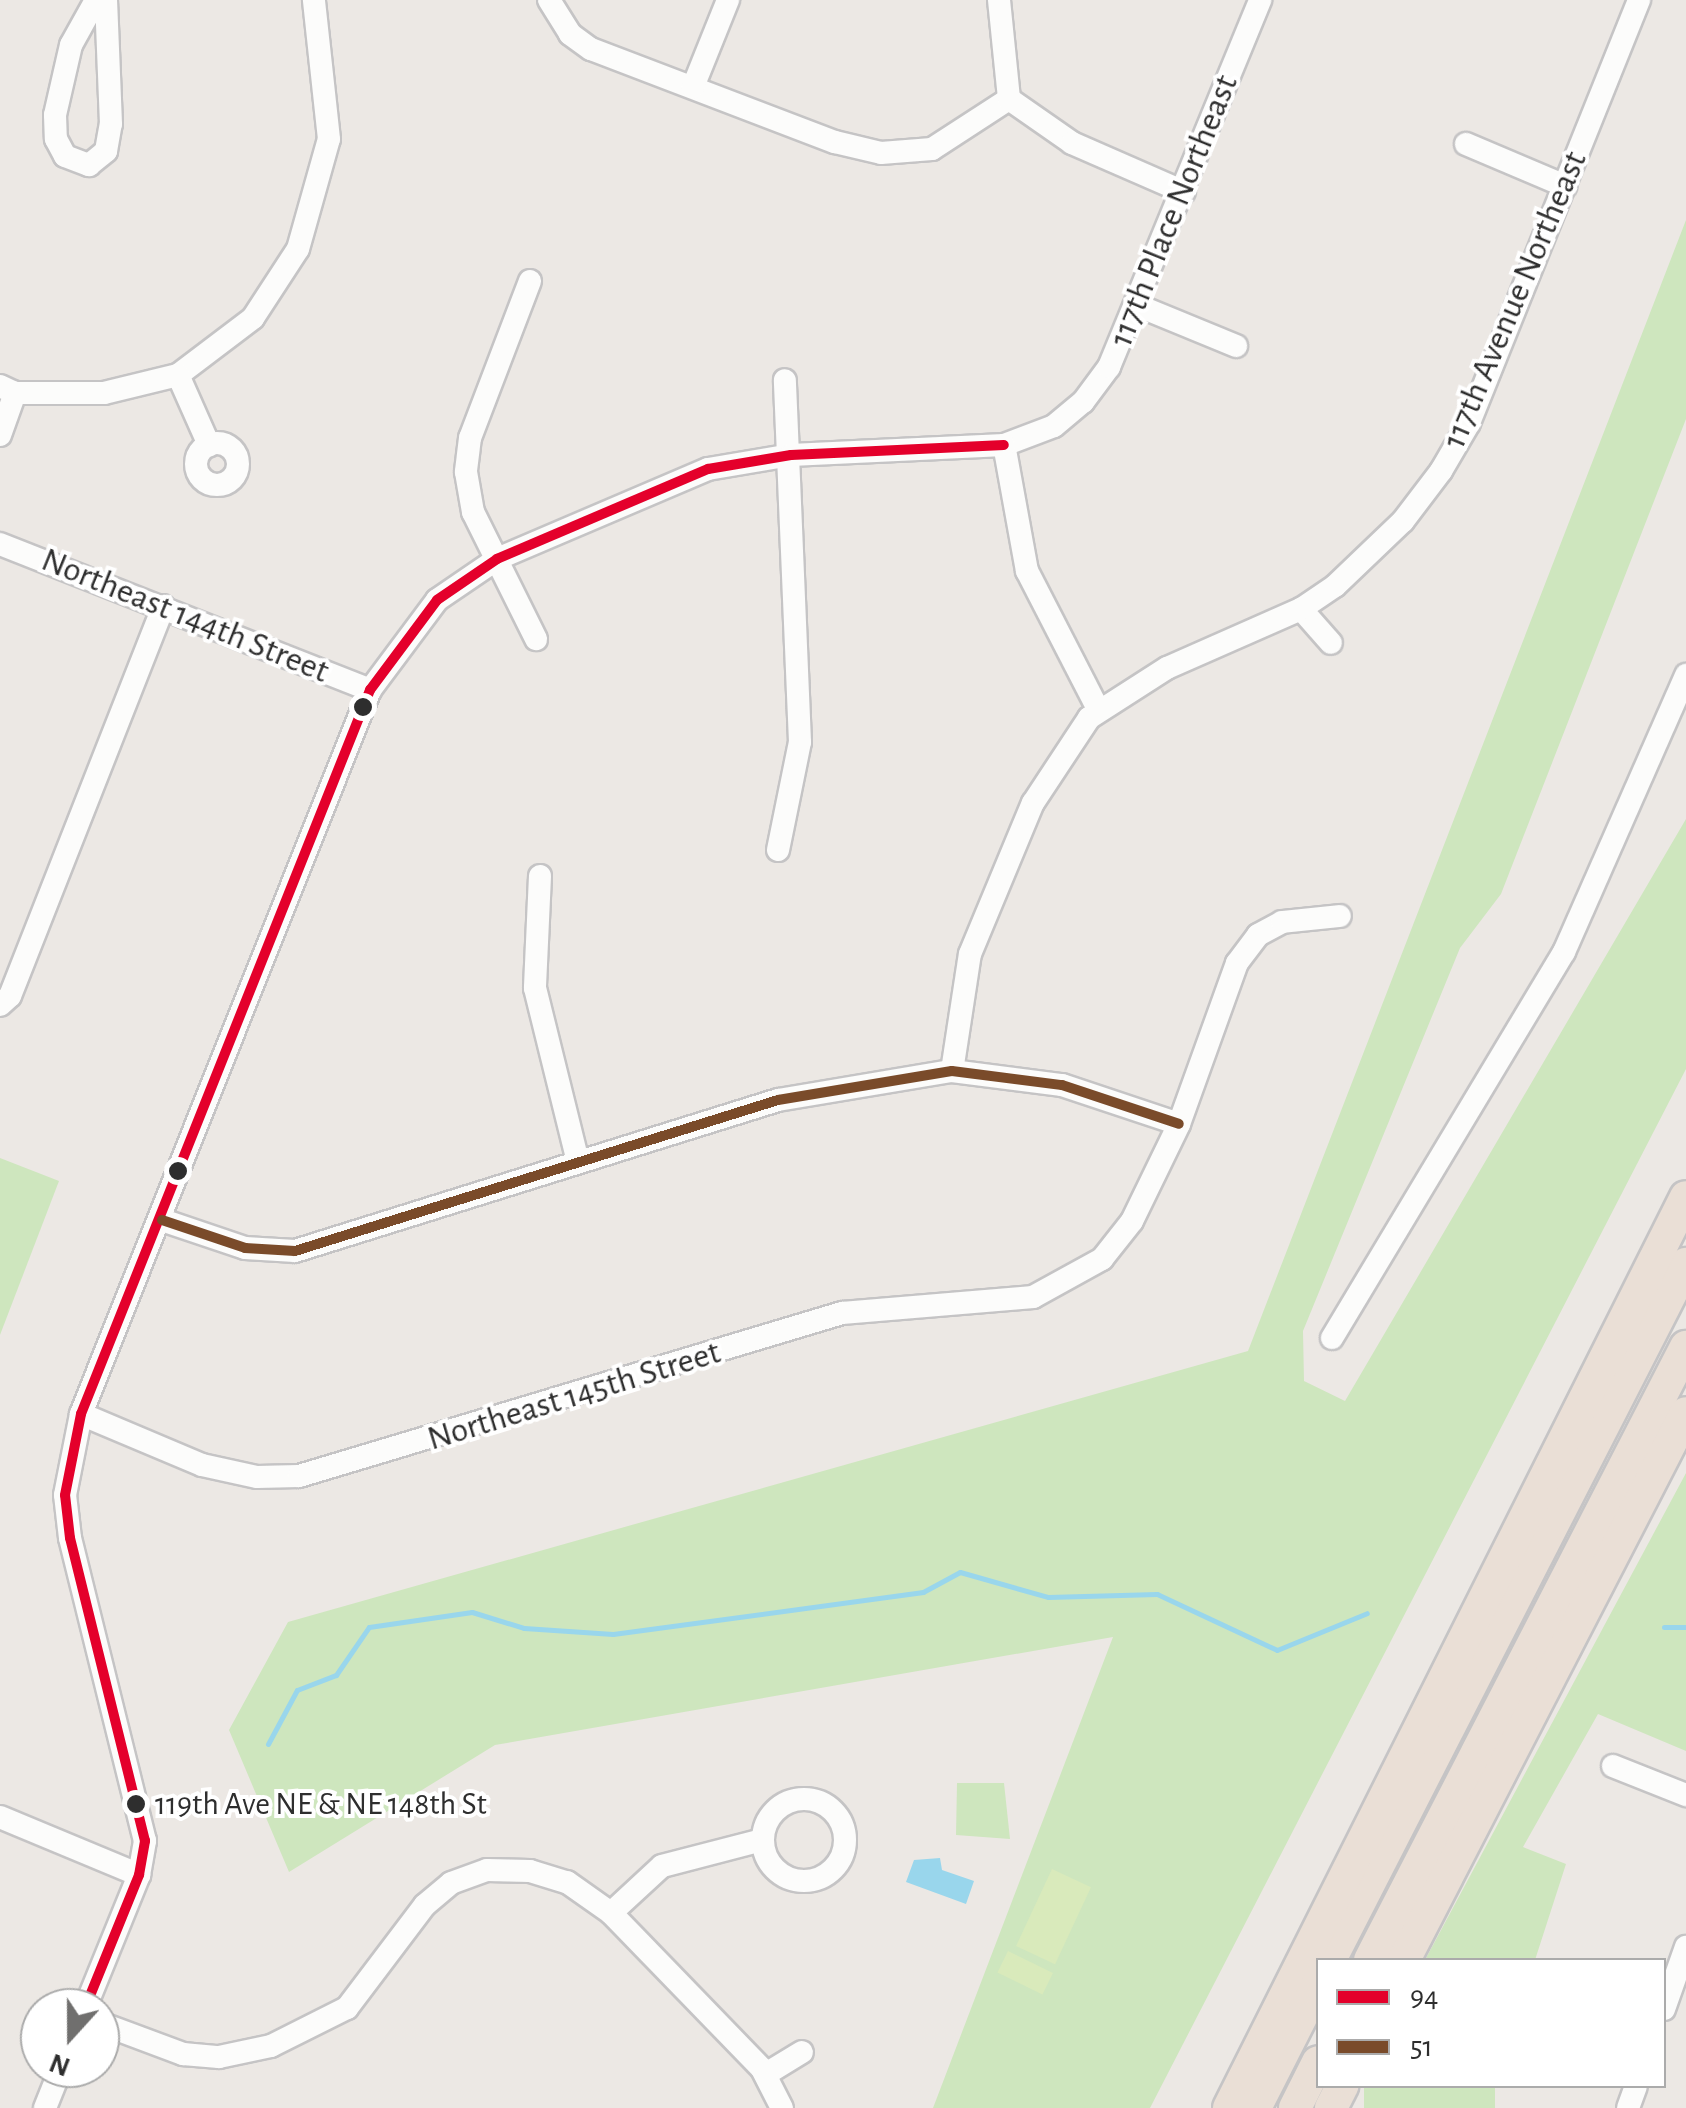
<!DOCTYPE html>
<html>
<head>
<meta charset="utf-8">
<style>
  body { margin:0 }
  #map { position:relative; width:1686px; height:2108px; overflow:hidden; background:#ece8e4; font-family:"Alegreya Sans",sans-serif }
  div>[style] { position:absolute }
  .green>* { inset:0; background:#cee6be; transform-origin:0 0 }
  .pitch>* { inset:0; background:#d9eabb; transform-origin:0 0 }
  .water>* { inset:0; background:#99d6ec }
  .stream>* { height:5px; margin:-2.5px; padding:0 2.5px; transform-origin:2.5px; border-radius:2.5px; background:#99d6ec }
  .roads { filter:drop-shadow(2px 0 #c5c4c5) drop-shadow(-2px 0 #c5c4c5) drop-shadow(0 2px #c5c4c5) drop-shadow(0 -2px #c5c4c5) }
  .minor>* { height:22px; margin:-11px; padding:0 11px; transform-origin:11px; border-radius:11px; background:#fcfcfb }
  .minor>.ring { margin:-11px; padding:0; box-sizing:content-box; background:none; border:22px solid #fcfcfb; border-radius:50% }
  .highway>* { height:32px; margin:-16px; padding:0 16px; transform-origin:16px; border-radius:16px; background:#eadfd6 }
  .bus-1>* { height:10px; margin:-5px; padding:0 5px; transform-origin:5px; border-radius:5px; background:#e4002b }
  .bus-2>* { height:10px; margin:-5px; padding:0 5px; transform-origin:5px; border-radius:5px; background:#7a4b2a }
  .dots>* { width:28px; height:28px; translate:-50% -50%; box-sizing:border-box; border:5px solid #fff; border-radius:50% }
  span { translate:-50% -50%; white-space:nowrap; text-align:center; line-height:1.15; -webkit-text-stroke:8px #fff; paint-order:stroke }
  .bus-label { font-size:32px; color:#2e2e2e }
  .left { translate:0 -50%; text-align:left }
  .street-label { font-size:35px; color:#2e2e2e }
  .legend { position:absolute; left:1316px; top:1958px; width:350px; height:130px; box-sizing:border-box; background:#fff; border:2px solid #ababab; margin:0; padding:12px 18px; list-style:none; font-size:30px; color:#2e2e2e }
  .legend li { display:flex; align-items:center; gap:20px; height:50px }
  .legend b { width:50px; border:2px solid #ababab }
  .north { position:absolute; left:20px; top:1988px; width:100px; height:100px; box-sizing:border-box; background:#fff; border:2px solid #ababab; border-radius:50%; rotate:201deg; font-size:28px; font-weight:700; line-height:40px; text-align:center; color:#2e2e2e }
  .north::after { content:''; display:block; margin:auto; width:35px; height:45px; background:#706f6e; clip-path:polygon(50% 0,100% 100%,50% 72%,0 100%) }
</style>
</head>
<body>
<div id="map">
  <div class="green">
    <i style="clip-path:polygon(1686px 220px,1686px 419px,1501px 894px,1460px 948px,1303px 1331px,1304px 1381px,1345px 1401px,1686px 819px,1686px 1069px,1150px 2108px,933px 2108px,1113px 1637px,495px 1745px,289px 1872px,229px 1730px,288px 1622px,1248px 1351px)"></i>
    <i style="clip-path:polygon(0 1158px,59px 1181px,0 1335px)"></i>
    <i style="clip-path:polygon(1686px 1473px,1686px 1751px,1598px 1714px,1523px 1847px,1566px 1864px,1535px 1960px,1425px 1960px)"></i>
    <i style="clip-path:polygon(957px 1783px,1004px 1783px,1010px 1839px,956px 1835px)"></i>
    <i style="left:1364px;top:2086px;width:131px;height:25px"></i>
  </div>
  <div class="pitch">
    <i style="left:1052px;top:1869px;width:43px;height:85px;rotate:25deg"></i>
    <i style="left:1008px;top:1951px;width:50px;height:24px;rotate:26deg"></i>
  </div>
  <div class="water">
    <i style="clip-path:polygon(940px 1858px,942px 1870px,974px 1881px,966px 1904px,906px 1882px,914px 1860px)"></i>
  </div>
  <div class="stream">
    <i style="left:1664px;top:1627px;width:22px"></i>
    <i style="left:268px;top:1744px;width:61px;rotate:-61.8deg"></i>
    <i style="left:297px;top:1690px;width:42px;rotate:-21deg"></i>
    <i style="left:336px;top:1675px;width:58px;rotate:-55.5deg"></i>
    <i style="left:369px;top:1627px;width:104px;rotate:-8.3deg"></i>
    <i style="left:472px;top:1612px;width:54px;rotate:17.1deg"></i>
    <i style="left:524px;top:1628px;width:89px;rotate:3.9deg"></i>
    <i style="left:613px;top:1634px;width:313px;rotate:-7.7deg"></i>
    <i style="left:923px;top:1592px;width:42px;rotate:-28.4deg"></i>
    <i style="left:960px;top:1572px;width:91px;rotate:15.9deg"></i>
    <i style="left:1048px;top:1597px;width:109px;rotate:-1.6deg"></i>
    <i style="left:1157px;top:1594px;width:132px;rotate:25deg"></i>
    <i style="left:1277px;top:1650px;width:97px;rotate:-22.3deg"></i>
  </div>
  <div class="roads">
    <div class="minor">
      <i style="left:96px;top:0;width:51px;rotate:119.1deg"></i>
      <i style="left:71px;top:45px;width:72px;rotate:102.9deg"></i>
      <i style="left:55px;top:115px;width:24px;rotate:88deg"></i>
      <i style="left:56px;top:139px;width:19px;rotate:62deg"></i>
      <i style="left:65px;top:156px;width:26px;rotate:21deg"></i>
      <i style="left:89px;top:165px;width:22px;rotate:-39deg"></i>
      <i style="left:106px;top:151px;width:27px;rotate:-80deg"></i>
      <i style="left:111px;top:124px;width:124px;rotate:-92.3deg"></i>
      <i style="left:549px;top:0;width:40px;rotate:58deg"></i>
      <i style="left:570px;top:34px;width:26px;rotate:36deg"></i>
      <i style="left:591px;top:49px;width:261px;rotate:20.9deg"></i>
      <i style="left:835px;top:142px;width:47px;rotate:13.4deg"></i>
      <i style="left:881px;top:153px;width:51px;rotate:-4.5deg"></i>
      <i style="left:932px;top:149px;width:92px;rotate:-33deg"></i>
      <i style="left:999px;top:0;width:100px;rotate:84.2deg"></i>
      <i style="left:1009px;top:99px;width:77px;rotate:34.9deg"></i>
      <i style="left:1072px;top:143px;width:122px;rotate:23.6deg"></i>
      <i style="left:693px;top:87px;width:94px;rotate:-68.1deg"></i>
      <i style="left:1466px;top:144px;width:108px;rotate:23deg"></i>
      <i style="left:530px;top:281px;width:168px;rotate:110.9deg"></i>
      <i style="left:470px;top:438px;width:34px;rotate:97deg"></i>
      <i style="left:466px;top:472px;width:41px;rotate:80.1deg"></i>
      <i style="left:473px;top:512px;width:142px;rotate:63.6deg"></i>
      <i style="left:1139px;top:306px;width:105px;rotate:22.4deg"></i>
      <i style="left:178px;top:375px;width:94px;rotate:-37.2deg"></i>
      <i style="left:253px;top:318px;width:82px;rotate:-56.9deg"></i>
      <i style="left:298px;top:249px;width:114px;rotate:-74.3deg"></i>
      <i style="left:329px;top:139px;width:140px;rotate:-96.2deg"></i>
      <i style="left:0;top:386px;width:17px;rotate:25deg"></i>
      <i style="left:15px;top:393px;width:89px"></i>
      <i style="left:104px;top:393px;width:76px;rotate:-13.7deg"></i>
      <i style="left:178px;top:375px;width:77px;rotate:66.1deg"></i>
      <i style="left:0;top:435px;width:45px;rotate:-70.3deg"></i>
      <i class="ring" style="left:196px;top:443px;width:20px;height:20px"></i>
      <i style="left:0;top:544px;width:398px;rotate:21.5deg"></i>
      <i style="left:1301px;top:609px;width:45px;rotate:48.6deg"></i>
      <i style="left:1098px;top:709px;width:155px;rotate:-117.2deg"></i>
      <i style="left:1027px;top:571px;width:128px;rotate:-100.3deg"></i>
      <i style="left:1004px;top:445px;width:53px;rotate:-20.8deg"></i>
      <i style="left:1054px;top:426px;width:38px;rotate:-40deg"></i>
      <i style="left:1083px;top:402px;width:44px;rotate:-53.4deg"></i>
      <i style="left:1109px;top:367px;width:397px;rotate:-67.6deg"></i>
      <i style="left:778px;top:850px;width:110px;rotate:-78.5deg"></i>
      <i style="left:800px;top:742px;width:362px;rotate:-92.4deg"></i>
      <i style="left:540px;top:876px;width:112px;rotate:92.6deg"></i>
      <i style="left:535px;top:988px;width:179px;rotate:76.1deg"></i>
      <i style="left:0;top:1005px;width:13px;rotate:-42deg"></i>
      <i style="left:10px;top:996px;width:419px;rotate:-68.5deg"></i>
      <i style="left:952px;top:1071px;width:118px;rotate:-81.3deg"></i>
      <i style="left:970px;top:954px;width:164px;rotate:-67.4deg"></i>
      <i style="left:1033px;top:803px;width:102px;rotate:-56.6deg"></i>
      <i style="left:1089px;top:718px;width:93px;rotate:-32.7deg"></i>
      <i style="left:1167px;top:668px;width:146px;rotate:-23.8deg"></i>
      <i style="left:1301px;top:609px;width:41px;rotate:-34.1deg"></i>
      <i style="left:1335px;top:586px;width:94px;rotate:-43.7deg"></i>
      <i style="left:1403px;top:521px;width:63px;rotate:-52.8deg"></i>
      <i style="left:1441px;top:471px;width:56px;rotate:-59.7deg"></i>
      <i style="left:1469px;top:423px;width:456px;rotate:-68.1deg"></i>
      <i style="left:162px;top:1220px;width:88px;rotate:18.6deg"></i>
      <i style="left:245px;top:1248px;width:50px;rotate:3.4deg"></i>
      <i style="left:295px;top:1251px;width:506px;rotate:-17.36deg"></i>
      <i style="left:778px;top:1100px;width:176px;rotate:-9.5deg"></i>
      <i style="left:952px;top:1071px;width:111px;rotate:7.3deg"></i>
      <i style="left:1062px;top:1085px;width:123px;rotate:18.4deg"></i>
      <i style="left:1332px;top:1338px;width:450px;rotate:-59deg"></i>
      <i style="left:1564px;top:952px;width:303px;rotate:-66.2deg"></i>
      <i style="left:81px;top:1414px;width:131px;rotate:22.9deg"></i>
      <i style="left:202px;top:1465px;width:56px;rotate:12.3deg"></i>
      <i style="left:257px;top:1477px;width:42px;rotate:-1.4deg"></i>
      <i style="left:299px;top:1476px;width:567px;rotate:-16.71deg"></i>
      <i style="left:842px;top:1313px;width:192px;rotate:-4.8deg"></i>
      <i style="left:1033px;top:1297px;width:79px;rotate:-28.8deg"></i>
      <i style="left:1102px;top:1259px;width:48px;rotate:-51.7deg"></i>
      <i style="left:1132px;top:1221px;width:108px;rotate:-64.1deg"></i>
      <i style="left:1179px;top:1124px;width:171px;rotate:-70.2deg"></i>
      <i style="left:1237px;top:963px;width:35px;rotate:-53deg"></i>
      <i style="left:1258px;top:935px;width:27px;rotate:-28deg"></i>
      <i style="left:1282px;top:922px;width:58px;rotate:-5.9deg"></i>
      <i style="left:1613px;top:1766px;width:79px;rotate:21.7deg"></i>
      <i class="ring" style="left:763px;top:1799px;width:60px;height:60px"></i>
      <i style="left:0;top:1817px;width:151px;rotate:22.6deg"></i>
      <i style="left:611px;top:1913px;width:69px;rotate:-42.7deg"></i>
      <i style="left:662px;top:1866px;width:103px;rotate:-14.6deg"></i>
      <i style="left:85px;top:2008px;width:144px;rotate:-67.9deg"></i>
      <i style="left:139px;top:1875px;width:35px;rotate:-80deg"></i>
      <i style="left:145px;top:1841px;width:312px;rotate:-103.9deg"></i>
      <i style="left:70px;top:1538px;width:43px;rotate:-96.6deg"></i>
      <i style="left:65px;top:1495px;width:83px;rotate:-78.8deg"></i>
      <i style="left:81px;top:1414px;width:780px;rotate:-68.24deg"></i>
      <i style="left:370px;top:690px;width:112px;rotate:-53.3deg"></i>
      <i style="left:437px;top:600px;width:73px;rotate:-34.3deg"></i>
      <i style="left:497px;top:559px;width:229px;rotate:-23.1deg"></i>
      <i style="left:708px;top:469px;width:84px;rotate:-9.6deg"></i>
      <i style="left:791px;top:455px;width:213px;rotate:-2.7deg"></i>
      <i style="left:1664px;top:2009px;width:66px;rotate:-70.5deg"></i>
      <i style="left:100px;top:2023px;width:89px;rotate:20.5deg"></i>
      <i style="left:183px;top:2054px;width:36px;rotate:5deg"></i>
      <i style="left:219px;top:2057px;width:53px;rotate:-11.9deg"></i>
      <i style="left:271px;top:2046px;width:85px;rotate:-26.6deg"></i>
      <i style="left:347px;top:2008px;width:129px;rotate:-52.9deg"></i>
      <i style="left:425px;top:1905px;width:34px;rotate:-40deg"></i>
      <i style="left:451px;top:1883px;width:38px;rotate:-20deg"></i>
      <i style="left:487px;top:1870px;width:43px;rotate:1.3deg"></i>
      <i style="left:530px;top:1871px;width:39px;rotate:17deg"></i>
      <i style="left:567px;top:1882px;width:54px;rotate:35.2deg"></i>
      <i style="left:611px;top:1913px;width:217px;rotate:45.9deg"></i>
      <i style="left:762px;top:2069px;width:44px;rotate:62.9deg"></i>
      <i style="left:766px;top:2074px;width:42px;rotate:-31.4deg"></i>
      <i style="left:45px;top:2108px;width:43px;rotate:-68.2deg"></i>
      <i style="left:1628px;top:2108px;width:23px;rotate:-70deg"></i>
    </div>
    <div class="highway">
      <i style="left:1330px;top:1960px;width:782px;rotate:-62.91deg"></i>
      <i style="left:1370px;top:1960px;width:690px;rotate:-62.73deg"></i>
      <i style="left:1404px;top:1960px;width:615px;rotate:-62.73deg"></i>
      <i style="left:1229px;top:2108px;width:1019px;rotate:-63.36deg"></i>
      <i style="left:1255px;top:2108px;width:139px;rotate:-63.1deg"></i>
      <i style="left:1295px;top:2108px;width:51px;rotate:-63.4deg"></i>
      <i style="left:1331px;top:2108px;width:25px;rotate:-63deg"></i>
    </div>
  </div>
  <div class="bus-1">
    <i style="left:85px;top:2008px;width:144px;rotate:-67.9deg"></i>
    <i style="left:139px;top:1875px;width:35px;rotate:-80deg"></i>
    <i style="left:145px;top:1841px;width:312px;rotate:-103.9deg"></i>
    <i style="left:70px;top:1538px;width:43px;rotate:-96.6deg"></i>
    <i style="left:65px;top:1495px;width:83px;rotate:-78.8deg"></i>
    <i style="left:81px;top:1414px;width:780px;rotate:-68.24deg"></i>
    <i style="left:370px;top:690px;width:112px;rotate:-53.3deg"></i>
    <i style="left:437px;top:600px;width:73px;rotate:-34.3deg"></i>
    <i style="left:497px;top:559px;width:229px;rotate:-23.1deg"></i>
    <i style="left:708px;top:469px;width:84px;rotate:-9.6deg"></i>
    <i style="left:791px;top:455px;width:213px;rotate:-2.7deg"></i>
  </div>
  <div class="bus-2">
    <i style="left:162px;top:1220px;width:88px;rotate:18.6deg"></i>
    <i style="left:245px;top:1248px;width:50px;rotate:3.4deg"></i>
    <i style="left:295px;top:1251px;width:506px;rotate:-17.36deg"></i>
    <i style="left:778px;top:1100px;width:176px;rotate:-9.5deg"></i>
    <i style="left:952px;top:1071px;width:111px;rotate:7.3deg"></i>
    <i style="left:1062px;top:1085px;width:123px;rotate:18.4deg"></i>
  </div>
  <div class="dots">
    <i style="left:363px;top:707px;background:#2e2e2e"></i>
    <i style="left:178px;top:1171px;background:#2e2e2e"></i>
    <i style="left:136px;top:1804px;background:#2e2e2e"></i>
  </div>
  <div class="bus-label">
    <span class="left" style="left:155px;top:1804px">119th Ave NE &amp; NE 148th St</span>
  </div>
  <div class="street-label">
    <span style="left:1174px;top:211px;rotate:-68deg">117th Place Northeast</span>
    <span style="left:1515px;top:300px;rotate:-67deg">117th Avenue Northeast</span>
    <span style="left:185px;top:616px;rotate:22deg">Northeast 144th Street</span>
    <span style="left:574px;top:1396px;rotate:-17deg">Northeast 145th Street</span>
  </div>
  <ul class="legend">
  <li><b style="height:12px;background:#e4002b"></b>94</li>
  <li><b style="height:12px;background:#7a4b2a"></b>51</li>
  </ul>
  <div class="north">N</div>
</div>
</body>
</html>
